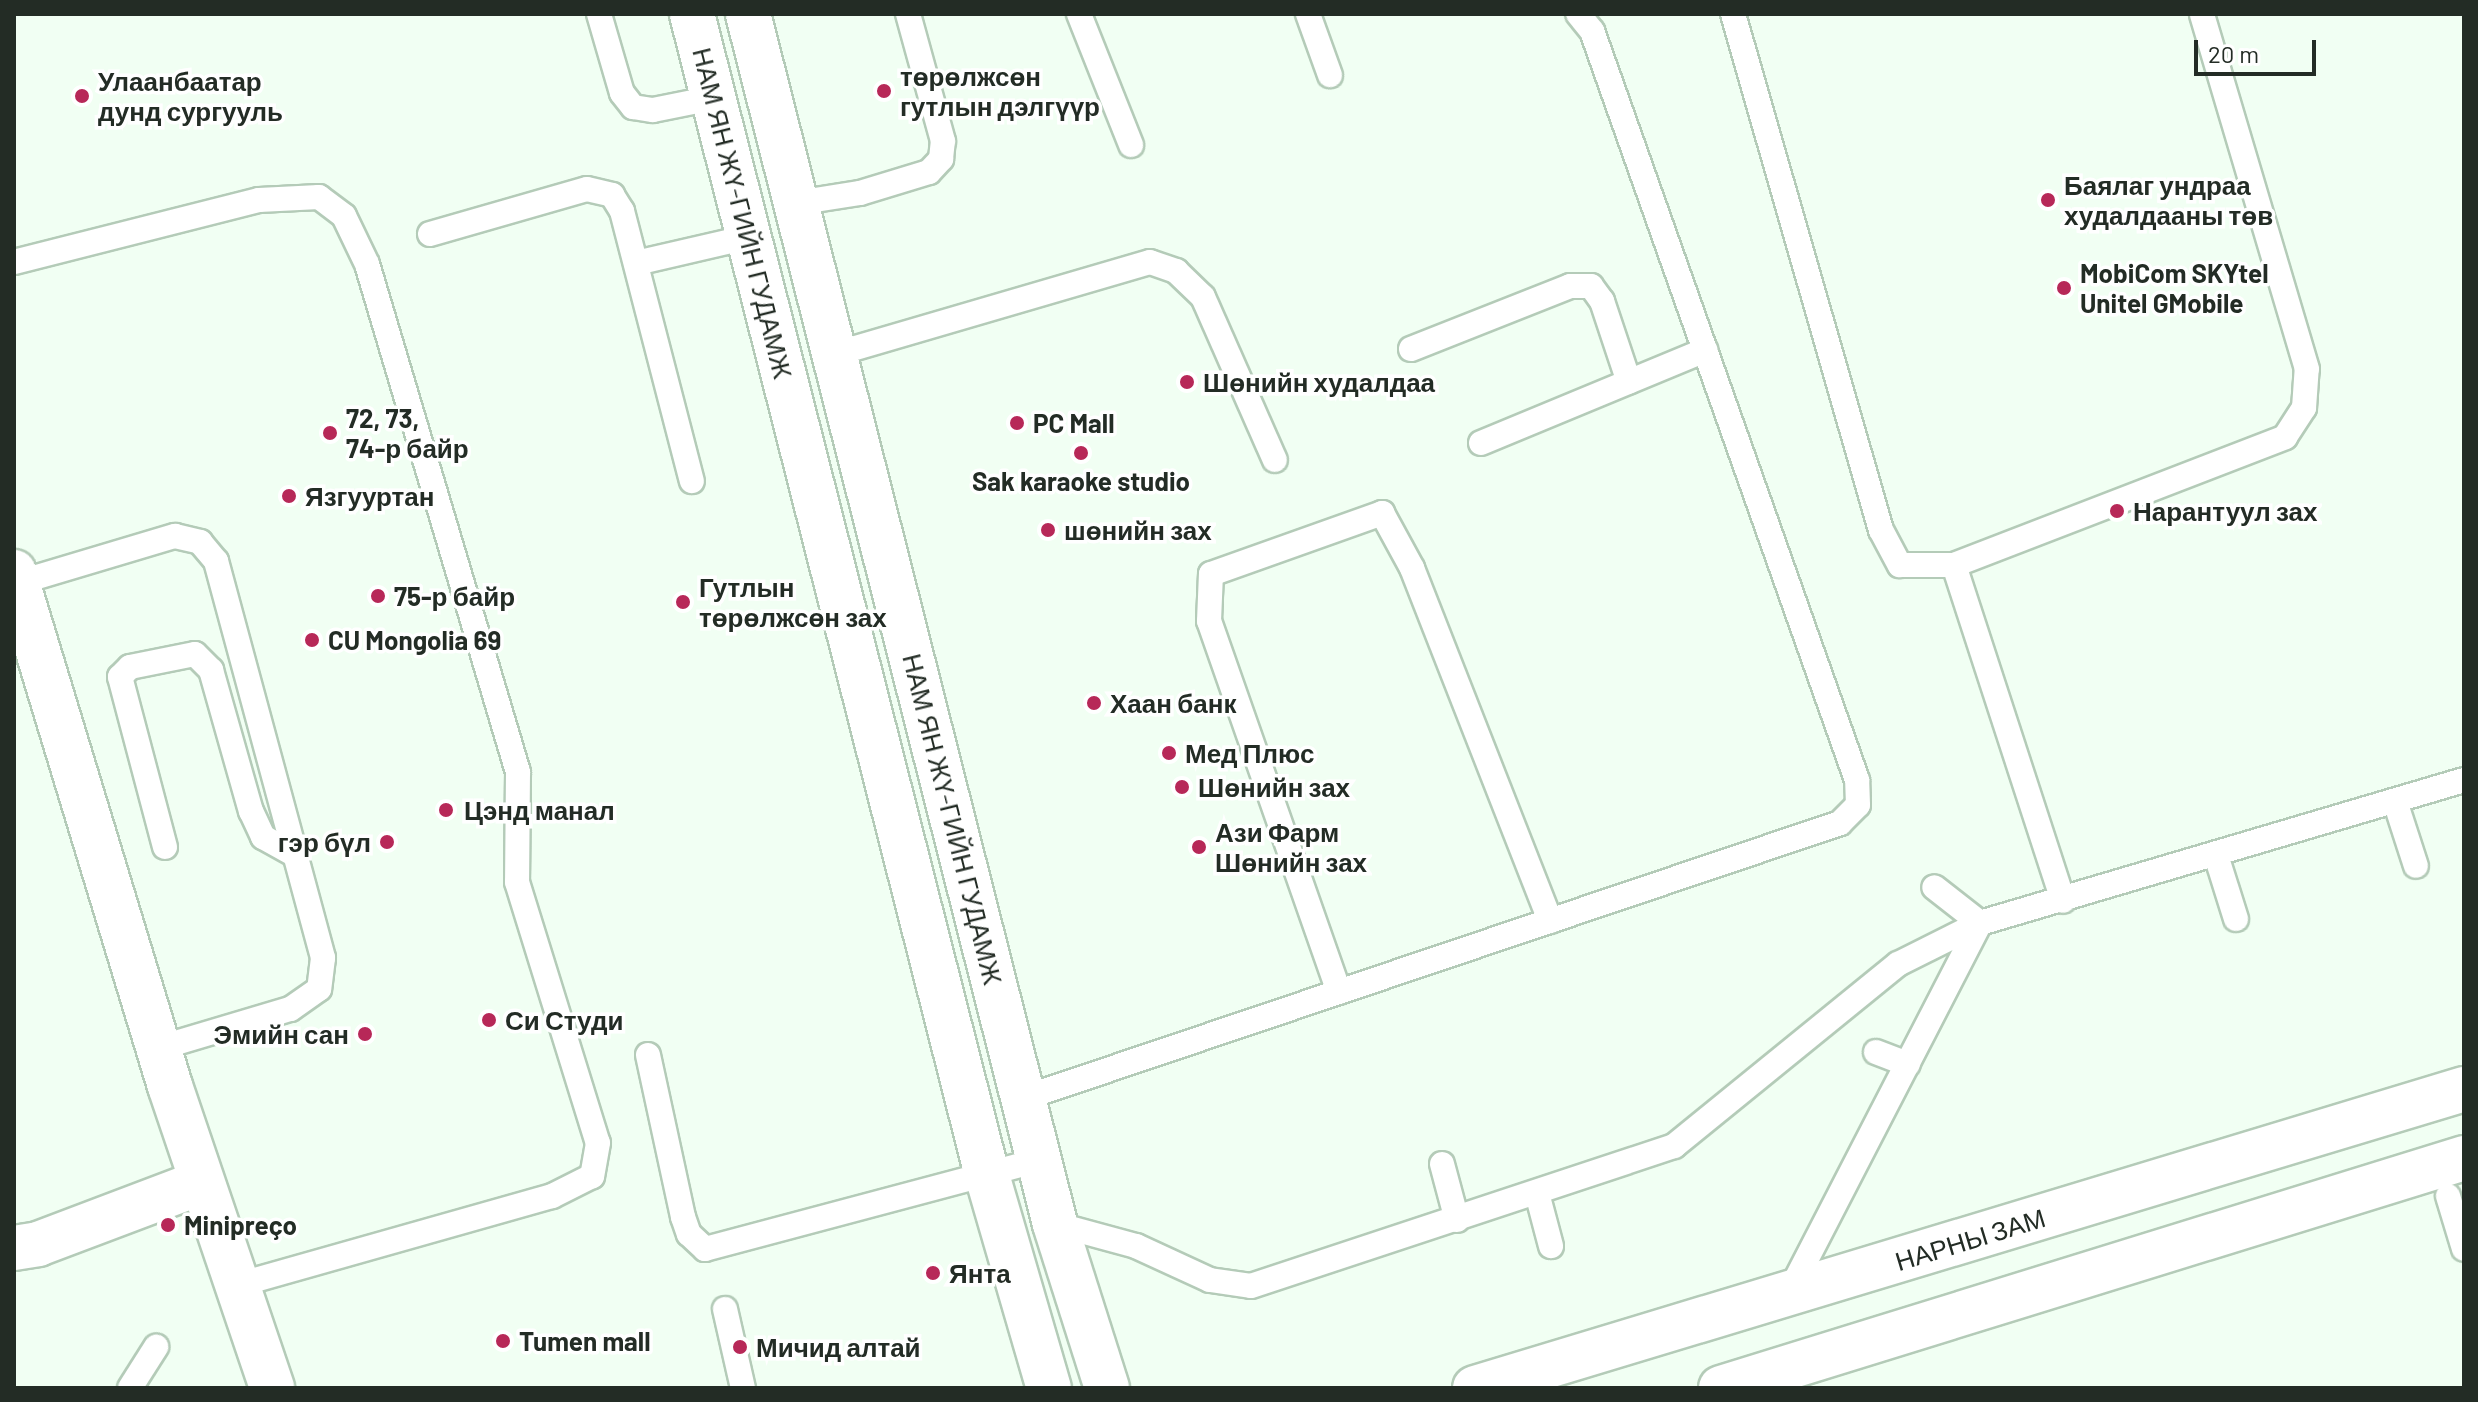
<!DOCTYPE html>
<html>
<head>
<meta charset="utf-8">
<style>
  body { margin:0 }
  #map { position:relative; width:2478px; height:1402px; overflow:hidden; background:#f1fff3; font-family:Barlow,sans-serif }
  div>[style] { position:absolute }
  .roads { filter:drop-shadow(2px 0 #b4cbb8) drop-shadow(-2px 0 #b4cbb8) drop-shadow(0 2px #b4cbb8) drop-shadow(0 -2px #b4cbb8) }
  .service>* { height:24px; margin:-12px; padding:0 12px; transform-origin:12px; border-radius:12px; background:#fff }
  .minor>* { height:44px; margin:-22px; padding:0 22px; transform-origin:22px; border-radius:22px; background:#fff }
  .primary>* { height:44px; margin:-22px; padding:0 22px; transform-origin:22px; border-radius:22px; background:#fff }
  .dots>* { width:22px; height:22px; translate:-50% -50%; box-sizing:border-box; border:4px solid #fff; border-radius:50% }
  span { translate:-50% -50%; white-space:nowrap; text-align:center; line-height:1.15; -webkit-text-stroke:7px #fff; paint-order:stroke }
  .poi-label { font-size:26px; color:#232c25; font-weight:700 }
  .left { translate:0 -50%; text-align:left }
  .right { translate:-100% -50%; text-align:right }
  .street-label { font-size:26px; color:#232c25 }
  .frame { position:absolute; inset:0; border:16px solid #232c25; pointer-events:none }
  .scale { position:absolute; left:2194px; top:40px; width:122px; height:36px; box-sizing:border-box; border:4px solid #232c25; border-top:0; padding-left:10px; font-size:24px; line-height:28px; white-space:nowrap; color:#232c25; -webkit-text-stroke:6px #fff; paint-order:stroke }
</style>
</head>
<body>
<div id="map">
  <div class="roads">
    <div class="service">
      <i style="left:599px;top:14px;width:82px;rotate:73.8deg"></i>
      <i style="left:622px;top:93px;width:18px;rotate:52deg"></i>
      <i style="left:633px;top:107px;width:20px;rotate:9deg"></i>
      <i style="left:653px;top:110px;width:61px;rotate:-11.3deg"></i>
      <i style="left:1079px;top:14px;width:141px;rotate:68.3deg"></i>
      <i style="left:1308px;top:14px;width:65px;rotate:70.2deg"></i>
      <i style="left:1733px;top:14px;width:537px;rotate:74deg"></i>
      <i style="left:1881px;top:530px;width:40px;rotate:62deg"></i>
      <i style="left:1900px;top:565px;width:54px"></i>
      <i style="left:1954px;top:565px;width:355px;rotate:-21.1deg"></i>
      <i style="left:2285px;top:437px;width:35px;rotate:-57deg"></i>
      <i style="left:2304px;top:408px;width:39px;rotate:-86deg"></i>
      <i style="left:2307px;top:369px;width:370px;rotate:-106.5deg"></i>
      <i style="left:796px;top:203px;width:65px;rotate:-8.9deg"></i>
      <i style="left:860px;top:193px;width:72px;rotate:-16.9deg"></i>
      <i style="left:929px;top:172px;width:18px;rotate:-47deg"></i>
      <i style="left:941px;top:159px;width:18px;rotate:-84deg"></i>
      <i style="left:943px;top:141px;width:132px;rotate:-105.4deg"></i>
      <i style="left:430px;top:234px;width:163px;rotate:-16deg"></i>
      <i style="left:587px;top:189px;width:26px;rotate:13deg"></i>
      <i style="left:612px;top:195px;width:19px;rotate:58deg"></i>
      <i style="left:622px;top:211px;width:279px;rotate:75.5deg"></i>
      <i style="left:14px;top:262px;width:253px;rotate:-14.2deg"></i>
      <i style="left:259px;top:200px;width:60px;rotate:-2.9deg"></i>
      <i style="left:319px;top:197px;width:31px;rotate:37deg"></i>
      <i style="left:344px;top:216px;width:53px;rotate:64.4deg"></i>
      <i style="left:367px;top:264px;width:530px;rotate:73.45deg"></i>
      <i style="left:518px;top:772px;width:110px;rotate:90.5deg"></i>
      <i style="left:517px;top:882px;width:273px;rotate:72.8deg"></i>
      <i style="left:598px;top:1143px;width:34px;rotate:100deg"></i>
      <i style="left:592px;top:1176px;width:45px;rotate:153.4deg"></i>
      <i style="left:552px;top:1196px;width:327px;rotate:164.2deg"></i>
      <i style="left:636px;top:263px;width:116px;rotate:-13deg"></i>
      <i style="left:1411px;top:349px;width:171px;rotate:-21.6deg"></i>
      <i style="left:1570px;top:286px;width:21px"></i>
      <i style="left:1591px;top:286px;width:19px;rotate:54deg"></i>
      <i style="left:1602px;top:301px;width:85px;rotate:71.6deg"></i>
      <i style="left:835px;top:354px;width:328px;rotate:-16.3deg"></i>
      <i style="left:1150px;top:262px;width:28px;rotate:19deg"></i>
      <i style="left:1176px;top:271px;width:37px;rotate:44deg"></i>
      <i style="left:1203px;top:297px;width:178px;rotate:66.2deg"></i>
      <i style="left:1481px;top:443px;width:243px;rotate:-22.5deg"></i>
      <i style="left:1954px;top:565px;width:353px;rotate:72deg"></i>
      <i style="left:17px;top:583px;width:165px;rotate:-16.6deg"></i>
      <i style="left:175px;top:536px;width:26px;rotate:13deg"></i>
      <i style="left:200px;top:542px;width:25px;rotate:50deg"></i>
      <i style="left:216px;top:561px;width:411px;rotate:74.9deg"></i>
      <i style="left:323px;top:958px;width:31px;rotate:97deg"></i>
      <i style="left:319px;top:989px;width:35px;rotate:145deg"></i>
      <i style="left:290px;top:1009px;width:137px;rotate:163.4deg"></i>
      <i style="left:2395px;top:801px;width:68px;rotate:72.1deg"></i>
      <i style="left:165px;top:847px;width:176px;rotate:-104.8deg"></i>
      <i style="left:120px;top:677px;width:14px;rotate:-45deg"></i>
      <i style="left:130px;top:667px;width:66px;rotate:-11.3deg"></i>
      <i style="left:195px;top:654px;width:23px;rotate:45deg"></i>
      <i style="left:211px;top:670px;width:147px;rotate:74.2deg"></i>
      <i style="left:251px;top:811px;width:29px;rotate:65deg"></i>
      <i style="left:263px;top:837px;width:37px;rotate:29deg"></i>
      <i style="left:2216px;top:855px;width:67px;rotate:72.6deg"></i>
      <i style="left:1339px;top:992px;width:393px;rotate:-109.3deg"></i>
      <i style="left:1209px;top:621px;width:47px;rotate:-87.6deg"></i>
      <i style="left:1211px;top:574px;width:182px;rotate:-19.6deg"></i>
      <i style="left:1382px;top:513px;width:63px;rotate:61.4deg"></i>
      <i style="left:1412px;top:568px;width:379px;rotate:68.6deg"></i>
      <i style="left:1876px;top:1052px;width:34px;rotate:21deg"></i>
      <i style="left:648px;top:1055px;width:166px;rotate:77.8deg"></i>
      <i style="left:683px;top:1217px;width:18px;rotate:71deg"></i>
      <i style="left:689px;top:1234px;width:22px;rotate:43deg"></i>
      <i style="left:705px;top:1249px;width:347px;rotate:-14.9deg"></i>
      <i style="left:1024px;top:1098px;width:861px;rotate:-18.62deg"></i>
      <i style="left:1840px;top:823px;width:25px;rotate:-45deg"></i>
      <i style="left:1858px;top:805px;width:25px;rotate:-92deg"></i>
      <i style="left:1857px;top:780px;width:794px;rotate:-109.48deg"></i>
      <i style="left:1592px;top:31px;width:22px;rotate:-129deg"></i>
      <i style="left:1442px;top:1164px;width:58px;rotate:75deg"></i>
      <i style="left:1537px;top:1193px;width:55px;rotate:75.2deg"></i>
      <i style="left:2448px;top:1196px;width:55px;rotate:73.2deg"></i>
      <i style="left:1055px;top:1224px;width:84px;rotate:15.2deg"></i>
      <i style="left:1136px;top:1246px;width:81px;rotate:24.7deg"></i>
      <i style="left:1210px;top:1280px;width:41px;rotate:8.3deg"></i>
      <i style="left:1251px;top:1286px;width:446px;rotate:-18.3deg"></i>
      <i style="left:1674px;top:1146px;width:289px;rotate:-39.1deg"></i>
      <i style="left:1898px;top:964px;width:92px;rotate:-26.6deg"></i>
      <i style="left:1980px;top:923px;width:505px;rotate:-16.46deg"></i>
      <i style="left:1789px;top:1293px;width:416px;rotate:-62.7deg"></i>
      <i style="left:1980px;top:923px;width:58px;rotate:-142deg"></i>
      <i style="left:725px;top:1309px;width:81px;rotate:77.2deg"></i>
      <i style="left:130px;top:1388px;width:49px;rotate:-57.6deg"></i>
    </div>
    <div class="minor">
      <i style="left:14px;top:572px;width:537px;rotate:73.12deg"></i>
      <i style="left:170px;top:1086px;width:319px;rotate:71.3deg"></i>
      <i style="left:14px;top:1248px;width:24px;rotate:-9deg"></i>
      <i style="left:38px;top:1244px;width:175px;rotate:-20.7deg"></i>
    </div>
    <div class="primary">
      <i style="left:692px;top:14px;width:1198px;rotate:75.74deg"></i>
      <i style="left:987px;top:1175px;width:222px;rotate:73.8deg"></i>
      <i style="left:748px;top:14px;width:1248px;rotate:75.76deg"></i>
      <i style="left:1055px;top:1224px;width:172px;rotate:72.4deg"></i>
      <i style="left:1475px;top:1388px;width:1033px;rotate:-16.82deg"></i>
      <i style="left:1721px;top:1388px;width:778px;rotate:-17.2deg"></i>
    </div>
  </div>
  <div class="dots">
    <i style="left:884px;top:91px;background:#b72858"></i>
    <i style="left:82px;top:96px;background:#b72858"></i>
    <i style="left:2048px;top:200px;background:#b72858"></i>
    <i style="left:2064px;top:288px;background:#b72858"></i>
    <i style="left:1187px;top:382px;background:#b72858"></i>
    <i style="left:1017px;top:423px;background:#b72858"></i>
    <i style="left:330px;top:433px;background:#b72858"></i>
    <i style="left:1081px;top:453px;background:#b72858"></i>
    <i style="left:289px;top:496px;background:#b72858"></i>
    <i style="left:2117px;top:511px;background:#b72858"></i>
    <i style="left:1048px;top:530px;background:#b72858"></i>
    <i style="left:378px;top:596px;background:#b72858"></i>
    <i style="left:683px;top:602px;background:#b72858"></i>
    <i style="left:312px;top:640px;background:#b72858"></i>
    <i style="left:1094px;top:703px;background:#b72858"></i>
    <i style="left:1169px;top:753px;background:#b72858"></i>
    <i style="left:1182px;top:787px;background:#b72858"></i>
    <i style="left:446px;top:810px;background:#b72858"></i>
    <i style="left:387px;top:842px;background:#b72858"></i>
    <i style="left:1199px;top:847px;background:#b72858"></i>
    <i style="left:489px;top:1020px;background:#b72858"></i>
    <i style="left:365px;top:1034px;background:#b72858"></i>
    <i style="left:168px;top:1225px;background:#b72858"></i>
    <i style="left:933px;top:1273px;background:#b72858"></i>
    <i style="left:503px;top:1341px;background:#b72858"></i>
    <i style="left:740px;top:1347px;background:#b72858"></i>
  </div>
  <div class="poi-label">
    <span class="left" style="left:900px;top:91px">төрөлжсөн<br>гутлын дэлгүүр</span>
    <span class="left" style="left:98px;top:96px">Улаанбаатар<br>дунд сургууль</span>
    <span class="left" style="left:2064px;top:200px">Баялаг ундраа<br>худалдааны төв</span>
    <span class="left" style="left:2080px;top:288px">MobiCom SKYtel<br>Unitel GMobile</span>
    <span class="left" style="left:1203px;top:382px">Шөнийн худалдаа</span>
    <span class="left" style="left:346px;top:433px">72, 73,<br>74-р байр</span>
    <span class="left" style="left:1033px;top:423px">PC Mall</span>
    <span style="left:1081px;top:481px">Sak karaoke studio</span>
    <span class="left" style="left:305px;top:496px">Язгууртан</span>
    <span class="left" style="left:2133px;top:511px">Нарантуул зах</span>
    <span class="left" style="left:1064px;top:530px">шөнийн зах</span>
    <span class="left" style="left:699px;top:602px">Гутлын<br>төрөлжсөн зах</span>
    <span class="left" style="left:394px;top:596px">75-р байр</span>
    <span class="left" style="left:328px;top:640px">CU Mongolia 69</span>
    <span class="left" style="left:1110px;top:703px">Хаан банк</span>
    <span class="left" style="left:1185px;top:753px">Мед Плюс</span>
    <span class="left" style="left:1198px;top:787px">Шөнийн зах</span>
    <span class="left" style="left:464px;top:810px">Цэнд манал</span>
    <span class="left" style="left:1215px;top:847px">Ази Фарм<br>Шөнийн зах</span>
    <span class="right" style="left:371px;top:842px">гэр бүл</span>
    <span class="left" style="left:505px;top:1020px">Си Студи</span>
    <span class="right" style="left:349px;top:1034px">Эмийн сан</span>
    <span class="left" style="left:184px;top:1225px">Minipreço</span>
    <span class="left" style="left:949px;top:1273px">Янта</span>
    <span class="left" style="left:519px;top:1341px">Tumen mall</span>
    <span class="left" style="left:756px;top:1347px">Мичид алтай</span>
  </div>
  <div class="street-label">
    <span style="left:743px;top:213px;rotate:76deg">НАМ ЯН ЖҮ-ГИЙН ГУДАМЖ</span>
    <span style="left:953px;top:819px;rotate:76deg">НАМ ЯН ЖҮ-ГИЙН ГУДАМЖ</span>
    <span style="left:1970px;top:1239px;rotate:-17deg">НАРНЫ ЗАМ</span>
  </div>
  <div class="frame"></div>
  <div class="scale">20 m</div>
</div>
</body>
</html>
